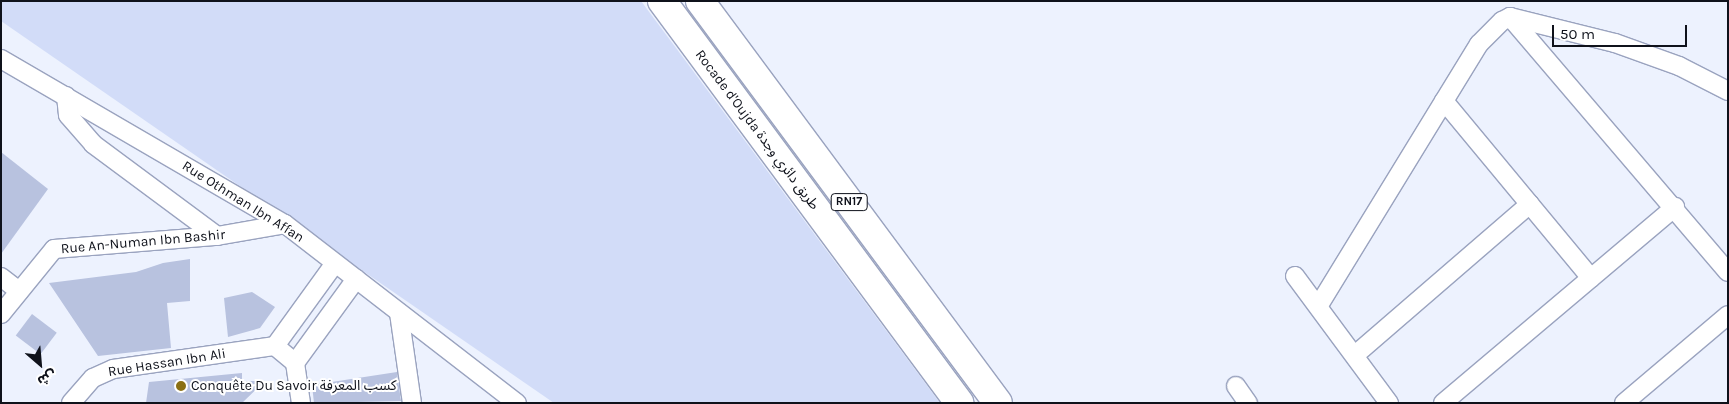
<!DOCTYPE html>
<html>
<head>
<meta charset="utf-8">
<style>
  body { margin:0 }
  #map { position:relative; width:1729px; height:404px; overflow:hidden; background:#edf2fe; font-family:Karla,"Noto Sans Arabic",sans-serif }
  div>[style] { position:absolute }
  .green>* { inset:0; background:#d2dcf8 }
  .building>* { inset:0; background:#b8c2df; transform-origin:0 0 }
  .roads { filter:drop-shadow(1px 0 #9aa3bf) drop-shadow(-1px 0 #9aa3bf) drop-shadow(0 1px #9aa3bf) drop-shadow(0 -1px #9aa3bf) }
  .minor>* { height:18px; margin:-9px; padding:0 9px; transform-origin:9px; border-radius:9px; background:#fff }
  .trunk>* { height:28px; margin:-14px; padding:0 14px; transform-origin:14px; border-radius:14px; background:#fff }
  .dots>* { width:14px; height:14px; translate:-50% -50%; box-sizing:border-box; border:2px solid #fff; border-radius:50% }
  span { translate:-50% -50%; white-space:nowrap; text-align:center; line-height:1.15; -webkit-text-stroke:4px #fff; paint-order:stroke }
  .shield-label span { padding:1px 4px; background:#fff; border:1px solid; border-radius:4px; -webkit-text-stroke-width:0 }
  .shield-label { font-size:12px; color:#0f121b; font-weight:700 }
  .street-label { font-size:14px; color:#0f121b }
  .poi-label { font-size:14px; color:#0f121b }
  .left { translate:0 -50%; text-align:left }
  .frame { position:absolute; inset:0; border:2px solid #0f121b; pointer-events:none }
  .north { position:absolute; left:15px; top:339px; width:50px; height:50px; -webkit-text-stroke:4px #fff; paint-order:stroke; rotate:153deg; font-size:14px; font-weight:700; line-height:20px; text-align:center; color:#0f121b }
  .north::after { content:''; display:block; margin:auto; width:18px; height:22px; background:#0f121b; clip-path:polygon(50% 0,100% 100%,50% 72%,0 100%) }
  .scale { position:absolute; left:1552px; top:25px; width:135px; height:22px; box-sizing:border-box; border:2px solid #0f121b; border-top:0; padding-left:6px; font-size:15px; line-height:18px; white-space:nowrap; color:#0f121b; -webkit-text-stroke:4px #fff; paint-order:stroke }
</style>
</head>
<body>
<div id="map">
  <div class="green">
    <i style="clip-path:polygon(1px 1px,641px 1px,940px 403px,554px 403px,1px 21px)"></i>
  </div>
  <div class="building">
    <i style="clip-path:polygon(1px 152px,48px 189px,1px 254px)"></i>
    <i style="clip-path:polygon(190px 259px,190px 301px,167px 303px,171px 348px,98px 356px,49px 283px,136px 272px,163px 263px)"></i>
    <i style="clip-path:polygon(252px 292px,275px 307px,260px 328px,228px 337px,224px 298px)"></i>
    <i style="left:32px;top:314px;width:31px;height:27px;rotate:37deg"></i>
    <i style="clip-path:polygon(397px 372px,401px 401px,314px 403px,312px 385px)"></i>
    <i style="clip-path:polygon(242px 373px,242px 381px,265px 381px,242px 403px,146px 403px,149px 382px)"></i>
  </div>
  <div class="roads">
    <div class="minor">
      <i style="left:1510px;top:17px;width:335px;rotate:49.5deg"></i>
      <i style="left:1px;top:59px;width:328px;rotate:30.2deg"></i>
      <i style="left:285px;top:224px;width:293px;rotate:37.7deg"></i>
      <i style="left:66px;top:96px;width:19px;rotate:84deg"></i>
      <i style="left:68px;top:115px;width:38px;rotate:49deg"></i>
      <i style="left:93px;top:144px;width:154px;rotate:36.6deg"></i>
      <i style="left:1444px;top:101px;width:230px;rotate:50.3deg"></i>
      <i style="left:1295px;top:276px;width:158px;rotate:53.5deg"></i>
      <i style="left:1px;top:277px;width:23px;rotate:38deg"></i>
      <i style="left:1319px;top:305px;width:306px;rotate:-58.5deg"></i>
      <i style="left:1479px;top:44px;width:33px;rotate:-45deg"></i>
      <i style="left:1502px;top:21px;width:9px;rotate:-27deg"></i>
      <i style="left:1510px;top:17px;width:108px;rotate:13.9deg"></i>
      <i style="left:1615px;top:43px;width:68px;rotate:19.8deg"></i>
      <i style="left:1679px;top:66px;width:55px;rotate:27deg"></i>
      <i style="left:399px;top:313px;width:91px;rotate:81.8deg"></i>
      <i style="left:1px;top:314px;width:84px;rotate:-50.8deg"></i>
      <i style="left:54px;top:249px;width:164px;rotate:-4.6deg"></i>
      <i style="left:217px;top:236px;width:69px;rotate:-10deg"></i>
      <i style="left:275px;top:346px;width:102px;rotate:-54.1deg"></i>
      <i style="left:1355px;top:355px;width:231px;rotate:-40.8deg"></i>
      <i style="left:295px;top:363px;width:104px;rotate:-54deg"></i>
      <i style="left:1236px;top:386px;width:21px;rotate:55deg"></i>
      <i style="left:71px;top:403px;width:33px;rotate:-49deg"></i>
      <i style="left:93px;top:378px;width:22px;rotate:-24deg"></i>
      <i style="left:113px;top:369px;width:164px;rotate:-8.1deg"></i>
      <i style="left:275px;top:346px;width:26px;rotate:40deg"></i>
      <i style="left:295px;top:363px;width:40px;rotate:81.5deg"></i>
      <i style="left:1443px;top:403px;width:304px;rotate:-40.2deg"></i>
      <i style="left:1624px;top:403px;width:136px;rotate:-40.2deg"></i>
    </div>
    <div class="trunk">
      <i style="left:662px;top:1px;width:500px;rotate:53.5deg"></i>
      <i style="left:700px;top:1px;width:500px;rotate:53.45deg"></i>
    </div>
  </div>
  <div class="dots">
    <i style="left:181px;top:386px;background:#8b7013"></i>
  </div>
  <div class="shield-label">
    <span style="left:849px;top:202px">RN17</span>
  </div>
  <div class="street-label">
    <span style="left:757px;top:130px;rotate:53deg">Rocade d'Oujda طريق دائري وجدة</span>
    <span style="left:243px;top:202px;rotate:32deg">Rue Othman Ibn Affan</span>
    <span style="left:143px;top:242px;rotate:-5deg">Rue An-Numan Ibn Bashir</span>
    <span style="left:167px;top:363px;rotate:-9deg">Rue Hassan Ibn Ali</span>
  </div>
  <div class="poi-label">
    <span class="left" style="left:191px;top:386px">Conquête Du Savoir كسب المعرفة</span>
  </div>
  <div class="frame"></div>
  <div class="north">ش</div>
  <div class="scale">50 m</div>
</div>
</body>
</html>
